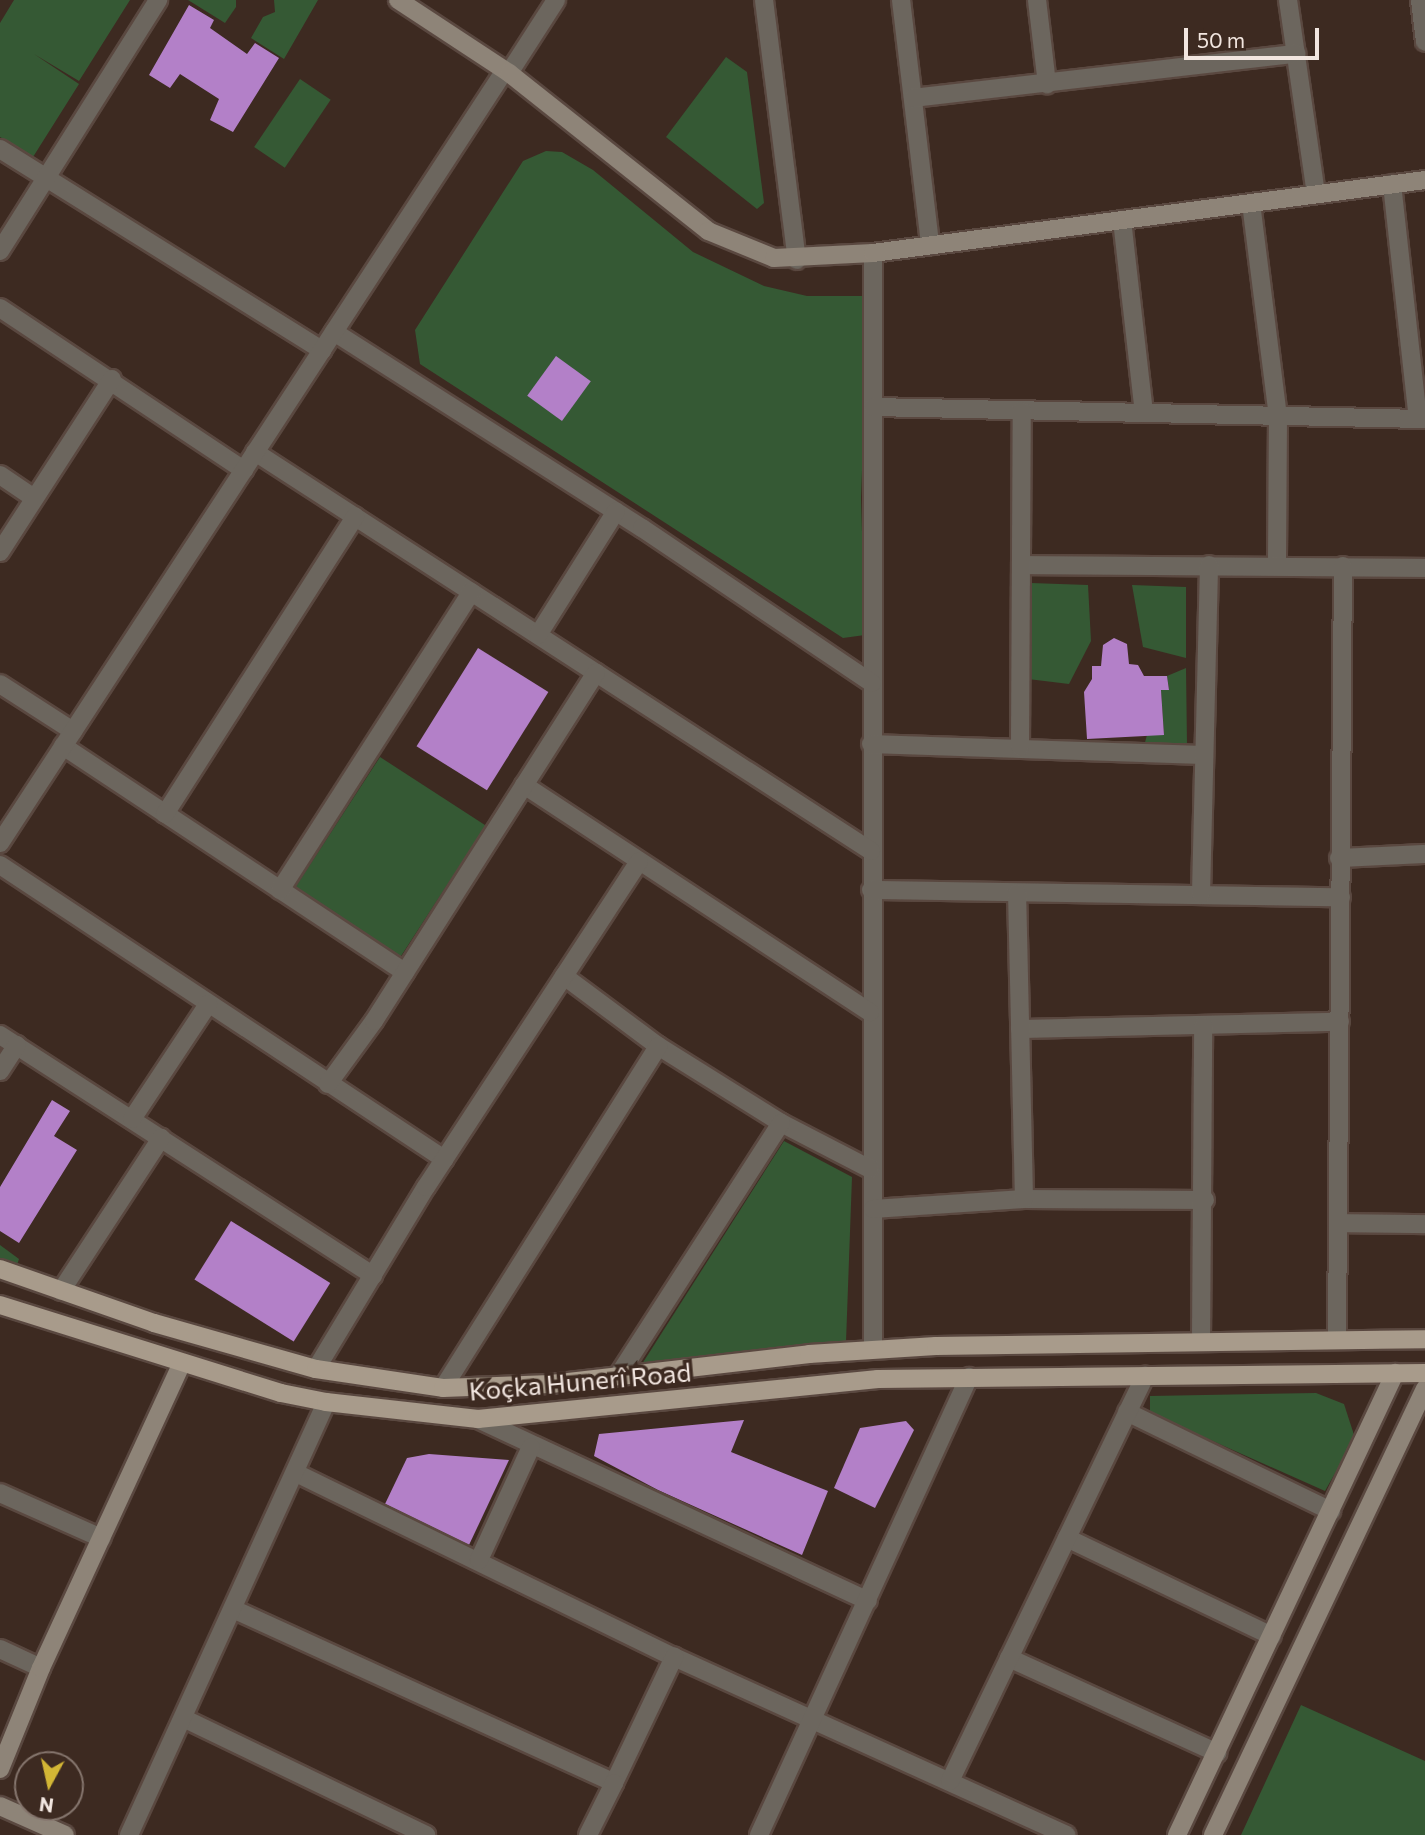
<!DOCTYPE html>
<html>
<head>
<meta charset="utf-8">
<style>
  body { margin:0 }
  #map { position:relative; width:1425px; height:1835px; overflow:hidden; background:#3d2a21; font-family:Commissioner,sans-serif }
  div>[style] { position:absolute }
  .green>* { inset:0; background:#355934; transform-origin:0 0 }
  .building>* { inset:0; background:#b380c8; transform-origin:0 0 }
  .roads { filter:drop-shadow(2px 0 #5a4840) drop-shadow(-2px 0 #5a4840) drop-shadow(0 2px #5a4840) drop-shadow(0 -2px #5a4840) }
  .street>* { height:18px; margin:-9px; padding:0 9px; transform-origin:9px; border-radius:9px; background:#6c665e }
  .secondary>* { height:18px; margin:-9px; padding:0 9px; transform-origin:9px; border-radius:9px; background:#8e8478 }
  .primary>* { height:18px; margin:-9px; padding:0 9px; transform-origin:9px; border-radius:9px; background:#a89b8b }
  span { translate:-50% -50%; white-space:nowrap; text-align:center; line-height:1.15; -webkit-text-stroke:7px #3d2a21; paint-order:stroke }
  .street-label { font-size:26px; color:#f2e6e0 }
  .north { position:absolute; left:14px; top:1751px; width:70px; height:70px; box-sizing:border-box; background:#3d2a21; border:2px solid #85756d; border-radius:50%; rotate:188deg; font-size:19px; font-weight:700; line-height:28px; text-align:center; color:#f2e6e0 }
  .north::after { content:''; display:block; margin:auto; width:24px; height:32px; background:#d3b635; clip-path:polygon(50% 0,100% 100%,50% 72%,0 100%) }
  .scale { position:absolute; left:1184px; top:28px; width:135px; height:32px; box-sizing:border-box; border:4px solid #f2e6e0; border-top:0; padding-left:9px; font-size:21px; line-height:24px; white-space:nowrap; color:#f2e6e0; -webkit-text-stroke:5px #3d2a21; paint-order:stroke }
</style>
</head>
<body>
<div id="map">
  <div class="green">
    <i style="clip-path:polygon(14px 0,130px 0,79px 81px,34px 54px,79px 84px,33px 157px,0 137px,0 23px)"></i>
    <i style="clip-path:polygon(188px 0,236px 0,236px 7px,225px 23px)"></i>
    <i style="clip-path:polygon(274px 0,318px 0,284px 59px,251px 38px,263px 17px,275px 12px)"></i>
    <i style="clip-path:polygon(726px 57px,747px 72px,764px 203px,757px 209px,666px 137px)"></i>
    <i style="left:300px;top:79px;width:37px;height:82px;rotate:34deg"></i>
    <i style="clip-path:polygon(546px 151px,562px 152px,593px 170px,693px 252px,764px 286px,807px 296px,865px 296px,868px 305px,861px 498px,865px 635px,843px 638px,420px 364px,415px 330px,523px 161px)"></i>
    <i style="clip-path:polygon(1031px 583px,1088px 585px,1091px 641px,1069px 684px,1028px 679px)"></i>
    <i style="clip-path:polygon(1132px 585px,1186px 587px,1186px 658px,1143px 647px)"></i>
    <i style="clip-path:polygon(1186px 668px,1187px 745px,1144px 746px,1147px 735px,1164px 734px,1161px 690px,1169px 689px,1167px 676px)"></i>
    <i style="left:380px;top:757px;width:126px;height:156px;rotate:33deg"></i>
    <i style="clip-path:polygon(784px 1141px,852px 1177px,846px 1342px,642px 1364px)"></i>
    <i style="clip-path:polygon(0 1245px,19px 1259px,14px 1274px,0 1268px)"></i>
    <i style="clip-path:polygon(1316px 1393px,1344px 1404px,1355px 1438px,1325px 1491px,1150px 1413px,1150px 1396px)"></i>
    <i style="clip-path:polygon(1301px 1705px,1425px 1761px,1425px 1835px,1241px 1835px)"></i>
  </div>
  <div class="building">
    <i style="clip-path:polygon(189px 5px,214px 20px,210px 28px,247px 54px,255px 43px,279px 58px,233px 132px,210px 120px,219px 99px,180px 74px,170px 88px,149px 75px)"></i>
    <i style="left:556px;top:356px;width:43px;height:49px;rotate:36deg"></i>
    <i style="clip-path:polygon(1114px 638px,1127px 644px,1129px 664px,1138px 665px,1144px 676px,1167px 676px,1169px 690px,1161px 690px,1164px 735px,1087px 739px,1084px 692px,1092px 679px,1092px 666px,1101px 666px,1103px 645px)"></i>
    <i style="left:478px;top:648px;width:83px;height:116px;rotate:32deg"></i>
    <i style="clip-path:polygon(52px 1100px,70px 1111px,54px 1136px,77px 1150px,19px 1243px,0 1231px,0 1187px)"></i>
    <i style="left:231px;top:1221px;width:117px;height:69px;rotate:32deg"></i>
    <i style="clip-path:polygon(744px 1420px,731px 1452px,828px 1491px,802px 1555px,658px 1490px,594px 1456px,599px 1434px)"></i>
    <i style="clip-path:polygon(906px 1421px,914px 1430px,875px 1508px,834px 1488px,860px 1428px)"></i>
    <i style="clip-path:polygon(429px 1454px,509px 1460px,469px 1545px,385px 1504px,407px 1458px)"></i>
  </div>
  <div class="roads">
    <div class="street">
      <i style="left:764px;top:0;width:262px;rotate:82.8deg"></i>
      <i style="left:901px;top:0;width:247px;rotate:83.2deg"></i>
      <i style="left:1037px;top:0;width:85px;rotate:83.2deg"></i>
      <i style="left:1288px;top:0;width:196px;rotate:81.8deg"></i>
      <i style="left:1420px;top:0;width:42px;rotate:83.2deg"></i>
      <i style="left:509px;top:73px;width:87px;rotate:-57.2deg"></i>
      <i style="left:913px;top:98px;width:386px;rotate:-6.6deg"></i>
      <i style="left:0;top:149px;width:380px;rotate:32deg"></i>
      <i style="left:1392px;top:184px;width:235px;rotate:83.7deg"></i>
      <i style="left:1251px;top:203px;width:215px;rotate:82.8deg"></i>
      <i style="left:1278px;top:416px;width:149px;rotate:90.4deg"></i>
      <i style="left:1122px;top:220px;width:194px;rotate:83.5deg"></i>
      <i style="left:0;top:251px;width:297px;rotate:-57.8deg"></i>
      <i style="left:873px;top:253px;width:1096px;rotate:90deg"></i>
      <i style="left:0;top:308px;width:293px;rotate:33.6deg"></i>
      <i style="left:334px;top:332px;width:365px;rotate:32.5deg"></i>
      <i style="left:642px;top:528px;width:277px;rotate:34deg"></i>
      <i style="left:873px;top:407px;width:552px;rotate:1.25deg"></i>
      <i style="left:255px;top:452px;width:734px;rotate:32.93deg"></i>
      <i style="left:0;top:475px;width:41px;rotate:34.1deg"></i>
      <i style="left:0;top:552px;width:206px;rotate:-57.1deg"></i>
      <i style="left:1021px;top:565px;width:404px;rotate:0.4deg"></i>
      <i style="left:538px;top:635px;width:146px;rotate:-57.8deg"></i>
      <i style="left:0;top:684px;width:87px;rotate:32.8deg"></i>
      <i style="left:871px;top:744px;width:331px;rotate:1.9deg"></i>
      <i style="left:63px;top:746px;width:410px;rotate:33.5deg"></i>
      <i style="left:1020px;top:747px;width:336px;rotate:-89.7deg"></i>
      <i style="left:524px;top:785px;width:414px;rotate:33.3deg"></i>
      <i style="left:165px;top:814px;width:353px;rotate:-57.4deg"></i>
      <i style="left:0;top:843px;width:923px;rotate:-56.84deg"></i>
      <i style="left:1339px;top:858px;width:86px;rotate:-2.7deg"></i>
      <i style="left:0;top:865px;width:533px;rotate:33.51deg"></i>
      <i style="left:280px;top:890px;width:354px;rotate:-57.3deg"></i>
      <i style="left:871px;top:890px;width:470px;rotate:0.9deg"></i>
      <i style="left:1201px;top:894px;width:329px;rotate:-88.6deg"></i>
      <i style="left:564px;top:976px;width:117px;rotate:36.7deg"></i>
      <i style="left:658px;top:1046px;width:145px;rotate:32deg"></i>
      <i style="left:781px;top:1123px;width:100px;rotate:27.3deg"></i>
      <i style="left:1020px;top:1029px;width:320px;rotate:-1.3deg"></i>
      <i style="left:0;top:1035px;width:444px;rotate:32.8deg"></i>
      <i style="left:0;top:1071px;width:31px;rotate:-57deg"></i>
      <i style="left:328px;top:1084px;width:78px;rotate:-53.9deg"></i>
      <i style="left:374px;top:1021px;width:413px;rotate:-57.5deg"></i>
      <i style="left:132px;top:1119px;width:138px;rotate:-56.5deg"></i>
      <i style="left:1024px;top:1199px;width:181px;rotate:0.3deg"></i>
      <i style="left:873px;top:1209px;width:151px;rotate:-3.8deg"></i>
      <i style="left:1024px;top:1199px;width:306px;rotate:-91.3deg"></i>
      <i style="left:1338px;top:1223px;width:87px;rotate:0.7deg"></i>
      <i style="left:61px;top:1291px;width:183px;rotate:-56.8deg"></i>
      <i style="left:1337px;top:1340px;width:774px;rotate:-89.56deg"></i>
      <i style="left:1201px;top:1341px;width:315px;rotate:-89.6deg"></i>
      <i style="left:316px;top:1369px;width:213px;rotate:-58.9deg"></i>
      <i style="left:426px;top:1187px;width:389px;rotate:-56.8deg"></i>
      <i style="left:618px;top:1376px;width:301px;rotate:-57.2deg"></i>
      <i style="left:443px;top:1388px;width:404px;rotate:-57.8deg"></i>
      <i style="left:1127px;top:1412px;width:227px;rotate:25.9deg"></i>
      <i style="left:478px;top:1419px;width:430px;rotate:25deg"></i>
      <i style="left:296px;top:1473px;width:420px;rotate:26deg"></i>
      <i style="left:674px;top:1657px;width:431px;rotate:24.4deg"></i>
      <i style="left:0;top:1493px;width:111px;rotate:24deg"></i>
      <i style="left:1067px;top:1538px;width:227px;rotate:25.6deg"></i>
      <i style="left:479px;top:1560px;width:124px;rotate:-65.3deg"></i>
      <i style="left:233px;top:1609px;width:419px;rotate:24.5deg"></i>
      <i style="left:614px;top:1783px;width:140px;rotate:-64.5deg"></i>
      <i style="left:0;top:1649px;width:45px;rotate:24.9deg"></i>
      <i style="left:1009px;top:1658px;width:229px;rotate:24.5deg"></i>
      <i style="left:183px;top:1718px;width:270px;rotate:25.7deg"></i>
      <i style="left:950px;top:1781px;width:450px;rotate:-64.3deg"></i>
      <i style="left:129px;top:1835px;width:476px;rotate:-65.5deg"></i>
      <i style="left:588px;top:1835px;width:58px;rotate:-63.4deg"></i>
      <i style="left:759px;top:1835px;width:504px;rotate:-65.37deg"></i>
    </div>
    <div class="secondary">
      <i style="left:398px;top:0;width:133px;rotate:33.3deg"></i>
      <i style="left:509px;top:73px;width:254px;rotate:38.4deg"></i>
      <i style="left:708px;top:231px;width:71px;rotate:22.2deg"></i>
      <i style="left:774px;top:258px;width:99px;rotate:-2.9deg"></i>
      <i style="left:873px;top:253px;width:557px;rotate:-7.53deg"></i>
      <i style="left:0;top:1769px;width:109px;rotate:-67.9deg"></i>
      <i style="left:41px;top:1668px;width:336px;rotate:-65.2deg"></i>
      <i style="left:0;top:1806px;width:71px;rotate:24deg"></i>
      <i style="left:1177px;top:1835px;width:511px;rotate:-64.74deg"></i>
      <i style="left:1213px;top:1835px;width:494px;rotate:-64.6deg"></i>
    </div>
    <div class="primary">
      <i style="left:0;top:1269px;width:163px;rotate:19.3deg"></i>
      <i style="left:154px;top:1323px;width:168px;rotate:15.9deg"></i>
      <i style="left:316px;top:1369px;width:128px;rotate:8.5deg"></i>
      <i style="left:443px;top:1388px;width:108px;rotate:-2.1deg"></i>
      <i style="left:551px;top:1384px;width:260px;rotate:-6.6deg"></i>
      <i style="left:809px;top:1354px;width:127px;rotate:-3.6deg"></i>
      <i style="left:936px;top:1346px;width:489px;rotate:-0.8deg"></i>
      <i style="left:0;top:1305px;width:294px;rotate:17.4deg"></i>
      <i style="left:281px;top:1393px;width:46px;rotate:11.3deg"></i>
      <i style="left:326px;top:1402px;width:153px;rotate:6.4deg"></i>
      <i style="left:478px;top:1419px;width:402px;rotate:-5.7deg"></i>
      <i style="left:878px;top:1379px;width:547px;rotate:-0.63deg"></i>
    </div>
  </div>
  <div class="street-label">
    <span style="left:580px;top:1381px;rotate:-5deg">Koçka Hunerî Road</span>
  </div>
  <div class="north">N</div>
  <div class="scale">50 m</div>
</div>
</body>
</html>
